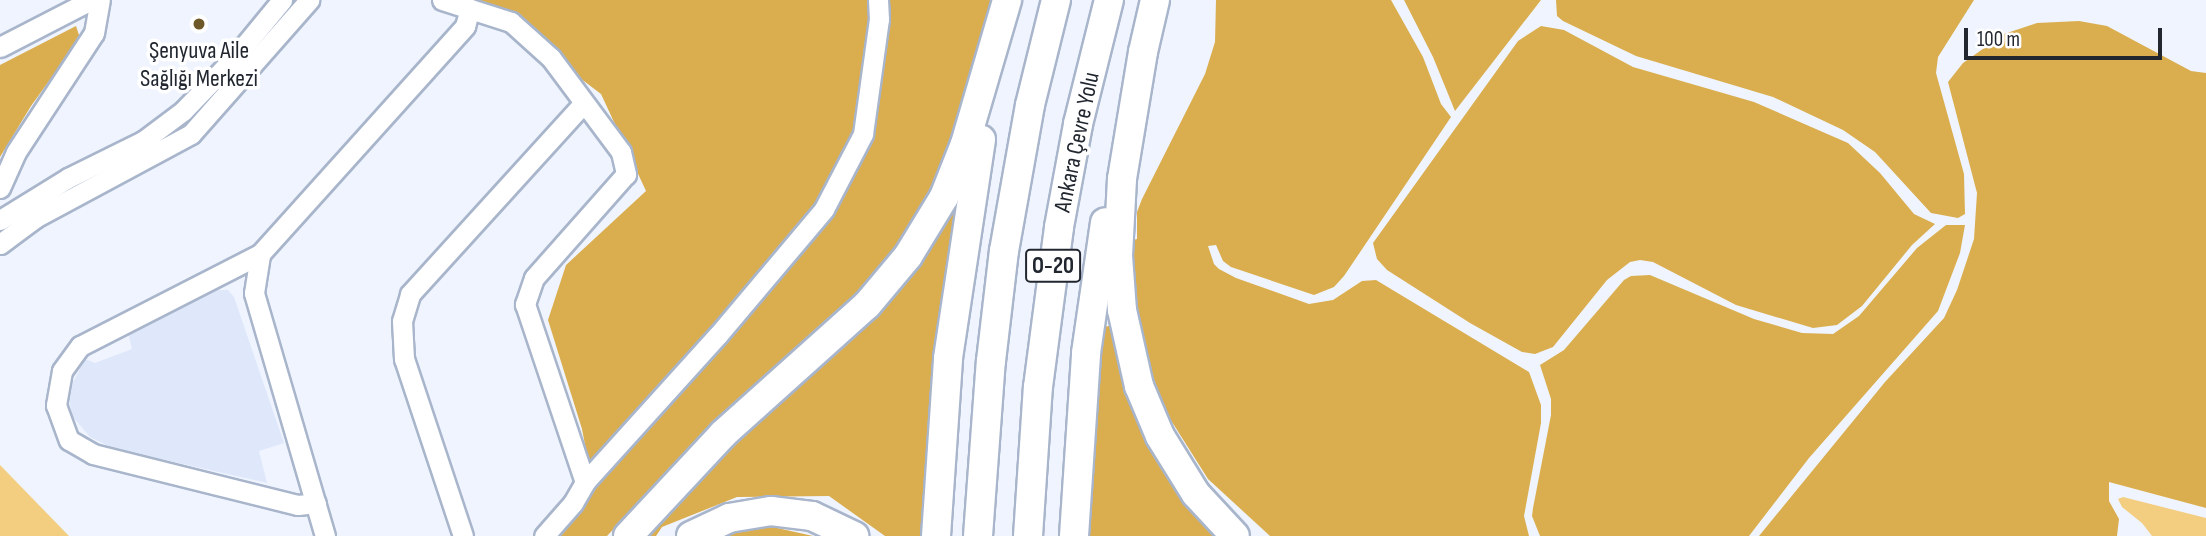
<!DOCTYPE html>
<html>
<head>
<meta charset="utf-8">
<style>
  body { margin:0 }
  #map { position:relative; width:2206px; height:536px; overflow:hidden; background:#eff4fe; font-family:"Sofia Sans Condensed",sans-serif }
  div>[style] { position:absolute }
  .built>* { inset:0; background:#dfe8fb }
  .green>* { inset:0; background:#f3ce81 }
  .forest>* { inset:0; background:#daae4e }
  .roads { filter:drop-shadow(2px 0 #a8b5cb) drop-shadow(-2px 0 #a8b5cb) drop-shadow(0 2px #a8b5cb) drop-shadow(0 -2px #a8b5cb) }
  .minor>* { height:19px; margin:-9.5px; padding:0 9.5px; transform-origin:9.5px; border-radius:9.5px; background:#fff }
  .highway>* { height:28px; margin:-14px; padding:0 14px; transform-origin:14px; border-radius:14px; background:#fff }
  .dots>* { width:19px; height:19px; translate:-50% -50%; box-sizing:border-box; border:4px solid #fff; border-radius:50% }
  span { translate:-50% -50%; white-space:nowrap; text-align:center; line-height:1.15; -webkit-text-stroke:7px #fff; paint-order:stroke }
  .shield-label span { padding:2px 5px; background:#fff; border:2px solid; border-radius:5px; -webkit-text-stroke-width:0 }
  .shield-label { font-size:23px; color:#21262f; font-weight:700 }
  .poi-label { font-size:24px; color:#21262f }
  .street-label { font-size:24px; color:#21262f }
  .scale { position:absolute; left:1964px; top:28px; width:198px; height:32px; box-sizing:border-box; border:4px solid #21262f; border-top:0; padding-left:9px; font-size:21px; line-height:24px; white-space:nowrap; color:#21262f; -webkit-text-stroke:5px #fff; paint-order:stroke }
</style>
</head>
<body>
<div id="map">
  <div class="built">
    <i style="clip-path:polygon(217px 290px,228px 290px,234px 297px,284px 443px,259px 451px,267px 483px,112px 448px,90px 437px,73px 417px,67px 394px,85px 359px,95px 363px,132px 349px,128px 333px)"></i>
  </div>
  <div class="green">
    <i style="clip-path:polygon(0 465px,69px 536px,0 536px)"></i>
    <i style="clip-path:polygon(2123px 497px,2206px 518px,2206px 536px,2152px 536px,2142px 523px,2122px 507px,2118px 499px)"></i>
  </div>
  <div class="forest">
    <i style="clip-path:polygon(473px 0,993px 0,969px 101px,920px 222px,843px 315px,719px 419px,607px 536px,555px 536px,593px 487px,582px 429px,548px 320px,566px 265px,646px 191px,601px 94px,485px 6px)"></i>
    <i style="clip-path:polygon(1216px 0,1391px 0,1423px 57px,1441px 104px,1451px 117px,1344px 276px,1334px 287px,1314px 295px,1231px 267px,1223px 261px,1216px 245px,1208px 246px,1214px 264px,1219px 269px,1236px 278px,1309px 304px,1333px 300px,1362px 281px,1376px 280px,1529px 372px,1541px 405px,1541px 423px,1524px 516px,1529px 536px,1270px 536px,1208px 479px,1167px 414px,1139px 340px,1125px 242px,1137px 239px,1137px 212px,1142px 199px,1205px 74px,1215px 42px)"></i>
    <i style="clip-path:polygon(1404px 0,1541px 0,1455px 111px,1433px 57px)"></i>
    <i style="clip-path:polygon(1556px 0,1974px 0,1938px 57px,1936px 73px,1964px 174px,1965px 214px,1958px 218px,1931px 213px,1875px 152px,1843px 130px,1773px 97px,1636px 56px,1563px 21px,1557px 16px)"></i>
    <i style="clip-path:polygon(2079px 21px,2107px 26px,2191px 71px,2206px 73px,2206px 508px,2109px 482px,2109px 501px,2119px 519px,2117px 536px,1759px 536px,1885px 382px,1944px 318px,1957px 290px,1974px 239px,1977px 193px,1948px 82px,1963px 63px,2004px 34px,2037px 23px)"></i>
    <i style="clip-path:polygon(76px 26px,80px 38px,31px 106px,0 157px,0 65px)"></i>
    <i style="clip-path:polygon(1541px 26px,1564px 30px,1633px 67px,1754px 102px,1848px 143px,1880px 173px,1914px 214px,1935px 224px,1912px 245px,1862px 306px,1837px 325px,1813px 328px,1736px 305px,1653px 262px,1640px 260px,1630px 262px,1607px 280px,1553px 347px,1535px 354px,1522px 352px,1470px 323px,1387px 270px,1377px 259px,1373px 243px,1518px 41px)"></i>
    <i style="clip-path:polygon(950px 208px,961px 215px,930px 536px,885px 536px,829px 496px,737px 497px,662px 527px,656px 536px,637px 536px,749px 424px,829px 358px,900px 289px)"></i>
    <i style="clip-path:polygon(1946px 225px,1965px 225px,1960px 253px,1938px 311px,1809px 458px,1749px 536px,1540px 536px,1532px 516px,1533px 508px,1551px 415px,1551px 399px,1540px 365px,1564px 350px,1624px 280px,1631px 276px,1650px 275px,1754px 319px,1802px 333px,1833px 334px,1859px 316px,1917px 248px)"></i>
    <i style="clip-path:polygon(1111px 326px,1129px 401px,1141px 428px,1173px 484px,1215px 536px,1080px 536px,1096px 327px)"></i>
    <i style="clip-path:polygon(773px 527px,813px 536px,722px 536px,740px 530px)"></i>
  </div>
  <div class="roads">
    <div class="minor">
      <i style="left:442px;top:0;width:72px;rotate:17.7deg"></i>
      <i style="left:511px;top:22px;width:54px;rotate:42deg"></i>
      <i style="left:551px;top:58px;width:117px;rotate:53.3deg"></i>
      <i style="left:621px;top:152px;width:23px;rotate:77deg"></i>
      <i style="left:626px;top:174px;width:139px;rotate:131.5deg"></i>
      <i style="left:534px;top:278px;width:28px;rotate:109deg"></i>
      <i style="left:525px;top:304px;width:188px;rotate:71.4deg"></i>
      <i style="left:0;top:47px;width:102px;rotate:-27.3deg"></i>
      <i style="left:0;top:188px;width:39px;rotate:-66deg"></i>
      <i style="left:16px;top:152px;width:142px;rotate:-56.8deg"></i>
      <i style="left:94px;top:33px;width:34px;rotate:-80deg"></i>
      <i style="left:0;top:220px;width:80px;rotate:-31.7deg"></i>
      <i style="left:68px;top:178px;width:84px;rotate:-26.3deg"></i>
      <i style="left:143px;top:141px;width:50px;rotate:-36.9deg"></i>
      <i style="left:183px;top:111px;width:75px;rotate:-46.1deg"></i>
      <i style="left:235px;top:57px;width:74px;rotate:-50.5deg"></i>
      <i style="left:0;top:244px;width:44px;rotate:-36.6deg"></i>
      <i style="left:35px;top:218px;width:177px;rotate:-28.3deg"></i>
      <i style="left:191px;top:134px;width:179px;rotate:-48.6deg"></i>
      <i style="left:260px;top:254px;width:202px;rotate:152.9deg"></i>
      <i style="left:80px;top:346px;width:31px;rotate:126deg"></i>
      <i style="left:62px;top:371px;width:35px;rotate:100deg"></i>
      <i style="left:56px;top:405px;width:37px;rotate:70deg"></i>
      <i style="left:69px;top:440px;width:28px;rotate:30deg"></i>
      <i style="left:93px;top:454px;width:211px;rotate:14deg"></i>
      <i style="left:298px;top:505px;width:18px;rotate:-6deg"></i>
      <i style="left:325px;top:536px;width:253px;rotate:-106.3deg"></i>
      <i style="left:254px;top:293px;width:39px;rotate:-81deg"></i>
      <i style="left:260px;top:254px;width:307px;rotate:-48deg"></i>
      <i style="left:465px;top:26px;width:18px;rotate:-74deg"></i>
      <i style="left:463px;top:536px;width:187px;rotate:-108.4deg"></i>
      <i style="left:404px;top:359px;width:38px;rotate:-93deg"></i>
      <i style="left:402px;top:321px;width:28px;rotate:-73deg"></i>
      <i style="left:410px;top:294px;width:258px;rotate:-47.7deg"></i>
      <i style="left:544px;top:536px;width:44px;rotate:-48.7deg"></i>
      <i style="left:573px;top:503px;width:24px;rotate:-60deg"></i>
      <i style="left:585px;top:482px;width:198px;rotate:-47.9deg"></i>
      <i style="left:718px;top:335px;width:165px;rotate:-49.9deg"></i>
      <i style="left:824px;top:209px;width:85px;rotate:-62.5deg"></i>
      <i style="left:863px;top:134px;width:116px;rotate:-82.1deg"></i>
      <i style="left:879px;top:19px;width:19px;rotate:-93deg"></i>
    </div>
    <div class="highway">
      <i style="left:1155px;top:0;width:53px;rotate:103deg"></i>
      <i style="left:1143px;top:52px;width:129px;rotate:99.4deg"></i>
      <i style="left:1122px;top:179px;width:77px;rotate:93deg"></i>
      <i style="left:1118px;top:256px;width:54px;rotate:85.8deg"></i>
      <i style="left:1122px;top:310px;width:78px;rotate:77.4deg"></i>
      <i style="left:1139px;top:386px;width:54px;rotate:67.2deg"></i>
      <i style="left:1160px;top:436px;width:68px;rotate:58.2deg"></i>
      <i style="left:1196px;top:494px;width:57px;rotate:47.1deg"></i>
      <i style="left:628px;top:536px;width:139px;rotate:-47deg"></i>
      <i style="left:723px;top:434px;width:193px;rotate:-41.9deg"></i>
      <i style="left:867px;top:305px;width:64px;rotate:-50.1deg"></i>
      <i style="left:908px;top:256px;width:69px;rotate:-58.6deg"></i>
      <i style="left:944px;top:197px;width:57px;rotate:-68.4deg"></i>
      <i style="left:965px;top:144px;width:150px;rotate:-73.7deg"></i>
      <i style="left:691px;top:536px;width:42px;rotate:-25.3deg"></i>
      <i style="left:729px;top:518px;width:43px;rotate:-9.5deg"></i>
      <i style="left:771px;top:511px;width:41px;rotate:7deg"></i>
      <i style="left:812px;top:516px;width:47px;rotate:25.5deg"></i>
      <i style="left:936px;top:536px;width:178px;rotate:-86.1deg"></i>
      <i style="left:948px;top:358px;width:221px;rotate:-81.4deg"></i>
      <i style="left:978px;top:536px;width:175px;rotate:-85.8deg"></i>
      <i style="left:991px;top:361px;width:111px;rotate:-83.3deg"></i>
      <i style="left:1004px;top:251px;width:148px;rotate:-79.9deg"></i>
      <i style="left:1030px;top:105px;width:108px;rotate:-76.1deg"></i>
      <i style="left:1028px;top:536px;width:149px;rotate:-86.2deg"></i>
      <i style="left:1038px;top:387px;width:161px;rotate:-82.5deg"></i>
      <i style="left:1059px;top:227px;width:105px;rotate:-79.5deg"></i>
      <i style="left:1078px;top:124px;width:128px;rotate:-76deg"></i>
      <i style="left:1074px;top:536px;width:183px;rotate:-86.2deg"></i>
      <i style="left:1086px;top:353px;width:132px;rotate:-81.7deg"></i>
    </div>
  </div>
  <div class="dots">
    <i style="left:199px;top:24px;background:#6e5828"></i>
  </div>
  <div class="shield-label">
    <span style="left:1053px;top:266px">O-20</span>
  </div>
  <div class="poi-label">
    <span style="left:199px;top:65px">Şenyuva Aile<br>Sağlığı Merkezi</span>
  </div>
  <div class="street-label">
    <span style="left:1077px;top:142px;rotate:-78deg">Ankara Çevre Yolu</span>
  </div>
  <div class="scale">100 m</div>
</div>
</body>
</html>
